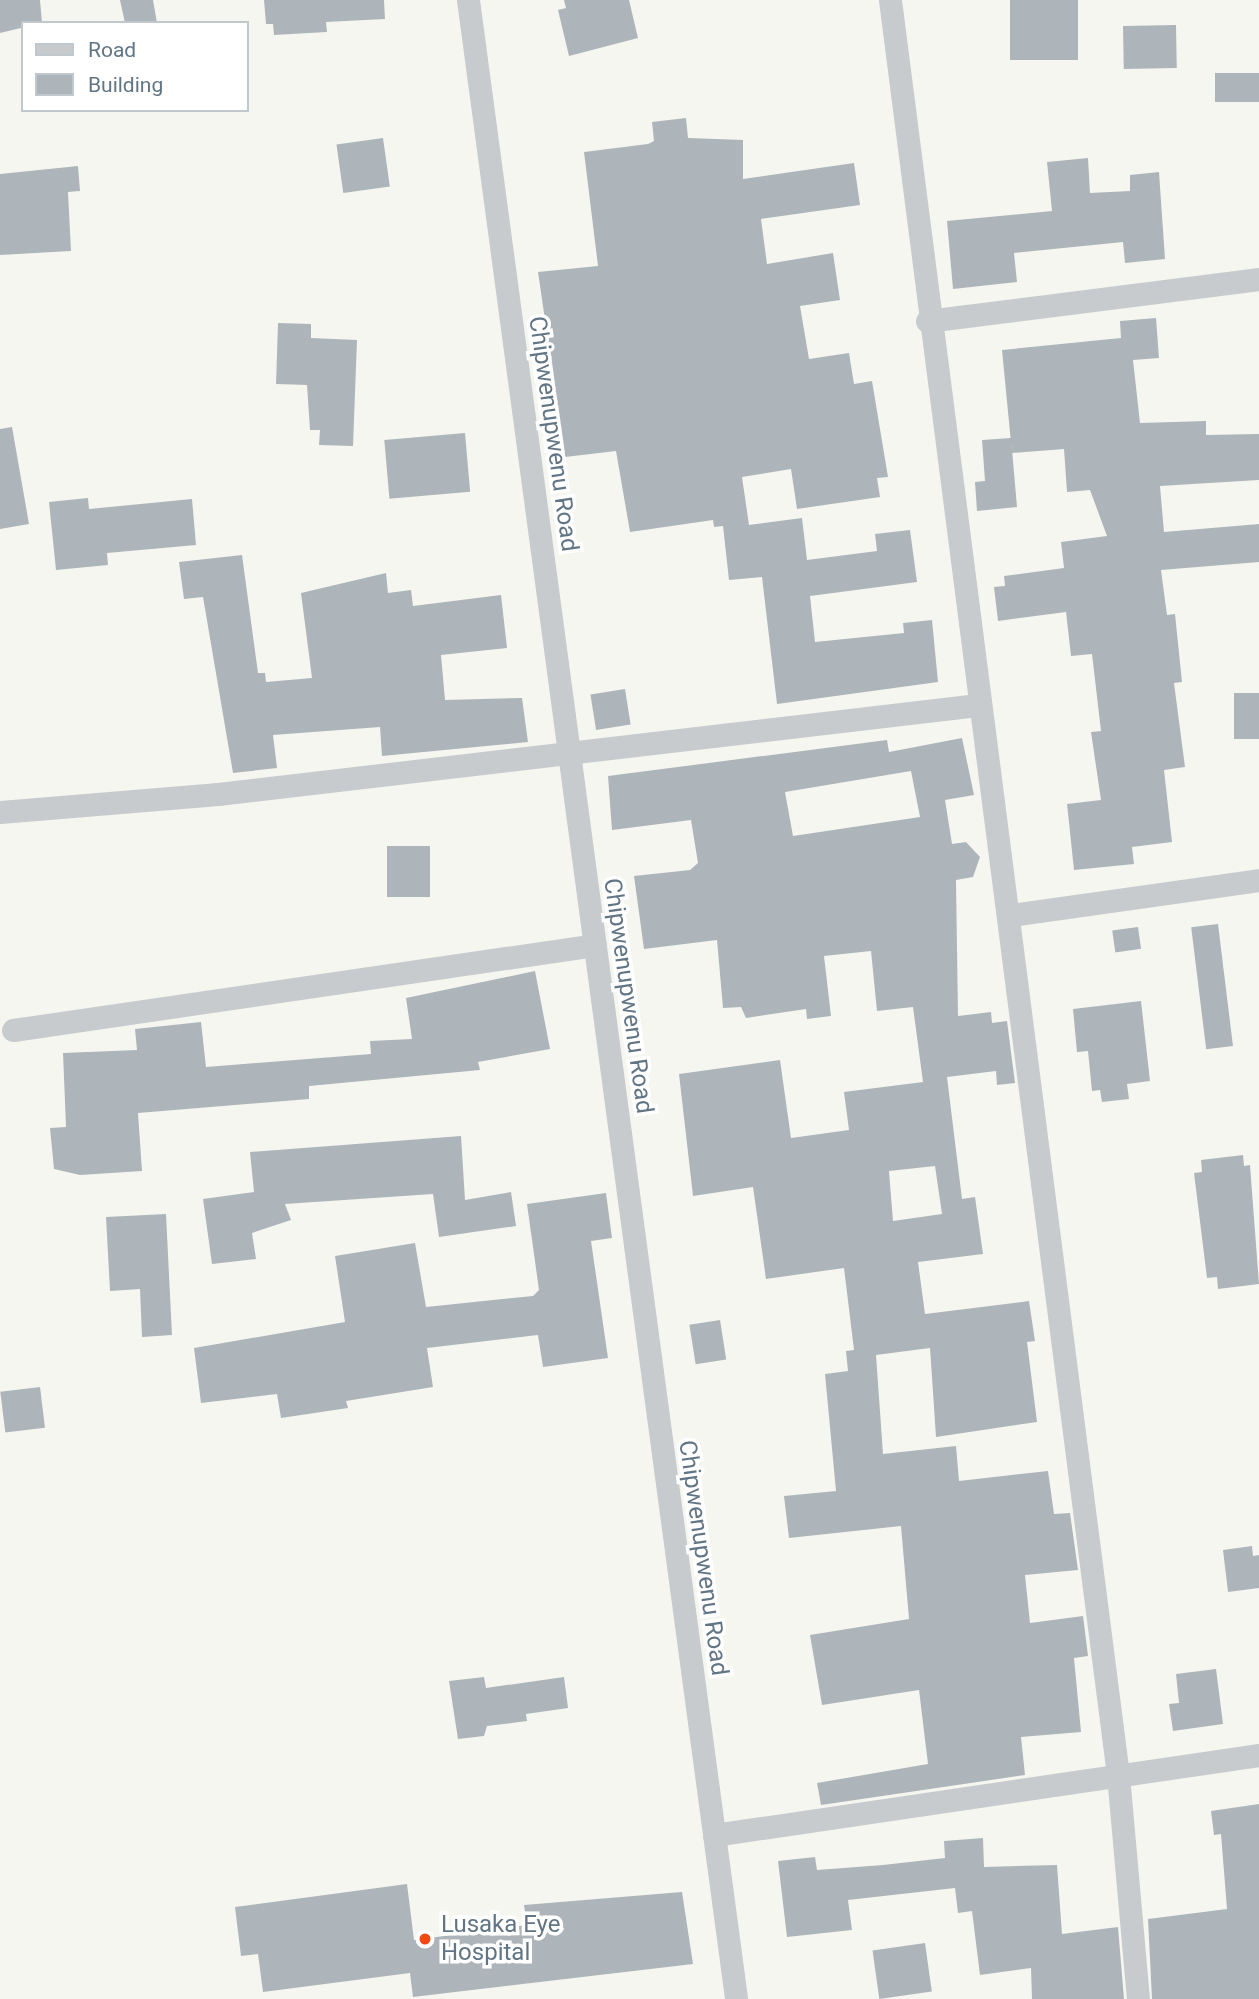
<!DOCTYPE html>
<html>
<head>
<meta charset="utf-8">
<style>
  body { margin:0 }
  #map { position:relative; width:1259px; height:1999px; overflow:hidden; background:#f6f6f1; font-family:Roboto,sans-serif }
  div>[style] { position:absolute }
  .building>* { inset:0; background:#adb5ba; transform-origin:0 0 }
  .street>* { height:23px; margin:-11.5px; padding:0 11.5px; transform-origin:11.5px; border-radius:11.5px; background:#c8cbce }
  .dots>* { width:19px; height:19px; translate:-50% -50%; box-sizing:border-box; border:4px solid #fff; border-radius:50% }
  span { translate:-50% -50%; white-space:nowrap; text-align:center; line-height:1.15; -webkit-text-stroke:7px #fff; paint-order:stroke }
  .street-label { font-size:24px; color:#627585 }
  .poi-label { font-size:24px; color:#627585 }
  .left { translate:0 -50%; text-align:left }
  .legend { position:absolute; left:21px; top:21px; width:228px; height:91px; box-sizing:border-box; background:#fff; border:2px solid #c0c8ce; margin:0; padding:9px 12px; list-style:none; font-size:21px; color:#627585 }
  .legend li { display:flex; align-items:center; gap:14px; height:35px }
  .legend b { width:35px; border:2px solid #c0c8ce }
</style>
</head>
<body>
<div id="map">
  <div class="building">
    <i style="clip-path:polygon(0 0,40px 0,42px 23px,0 33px)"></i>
    <i style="clip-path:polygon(120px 0,153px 0,157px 23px,125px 23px)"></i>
    <i style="clip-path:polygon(264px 0,384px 0,385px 19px,326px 22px,327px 32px,274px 35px,273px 24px,266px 24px)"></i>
    <i style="clip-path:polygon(564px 0,629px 0,638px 38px,569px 56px,558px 10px,566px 8px)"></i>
    <i style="left:1010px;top:0;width:68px;height:60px"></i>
    <i style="left:1176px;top:25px;width:43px;height:53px;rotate:89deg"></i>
    <i style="left:1259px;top:73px;width:29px;height:44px;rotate:90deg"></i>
    <i style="clip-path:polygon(686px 118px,688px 138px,743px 140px,743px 179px,854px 163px,860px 205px,761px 219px,767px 264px,833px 253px,840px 300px,800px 306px,809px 359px,849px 353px,854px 384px,872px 381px,888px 477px,877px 478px,880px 497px,797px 509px,791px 469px,742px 477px,749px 525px,802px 518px,807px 560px,877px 551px,875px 534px,910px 530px,917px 582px,810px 596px,815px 642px,904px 633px,903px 623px,932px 620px,938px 682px,777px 704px,762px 577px,729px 580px,723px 526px,714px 527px,713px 520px,630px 532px,616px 451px,565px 457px,538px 272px,598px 266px,584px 152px,648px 144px,654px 141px,652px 122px)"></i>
    <i style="left:383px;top:138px;width:49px;height:47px;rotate:82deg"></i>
    <i style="clip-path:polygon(1088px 158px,1090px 193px,1130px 191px,1130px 175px,1159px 172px,1165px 259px,1125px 263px,1123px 242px,1014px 253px,1017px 282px,953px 289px,947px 221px,1052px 211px,1047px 162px)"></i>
    <i style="clip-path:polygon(78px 166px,80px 191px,68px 192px,71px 251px,0 255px,0 174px)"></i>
    <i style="clip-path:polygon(1156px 318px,1159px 358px,1133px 360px,1140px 423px,1206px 421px,1206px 435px,1259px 434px,1259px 480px,1160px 486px,1164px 532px,1259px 524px,1259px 562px,1161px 570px,1167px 615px,1175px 614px,1182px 682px,1174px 683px,1185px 767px,1164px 770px,1172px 842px,1132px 847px,1134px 864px,1074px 870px,1067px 804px,1101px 800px,1091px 732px,1101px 731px,1092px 654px,1071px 656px,1066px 612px,998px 621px,994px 587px,1005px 586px,1004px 576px,1064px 568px,1061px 542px,1107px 536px,1090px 490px,1067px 492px,1064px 449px,1012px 453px,1002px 350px,1121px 338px,1120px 321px)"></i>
    <i style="clip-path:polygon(278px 323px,311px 324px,311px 338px,357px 340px,353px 446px,319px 445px,320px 430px,310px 430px,307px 385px,276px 384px)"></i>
    <i style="clip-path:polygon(12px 427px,29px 524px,0 529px,0 429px)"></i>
    <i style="left:465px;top:433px;width:59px;height:81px;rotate:85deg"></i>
    <i style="clip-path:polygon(1011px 438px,1017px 507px,977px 511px,975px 482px,985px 481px,982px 440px)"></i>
    <i style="clip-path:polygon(88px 498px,89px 509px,192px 499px,196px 545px,107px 553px,108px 565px,56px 570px,49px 502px)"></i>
    <i style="clip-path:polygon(242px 555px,258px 673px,265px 673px,266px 682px,312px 678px,301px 593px,386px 573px,388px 593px,411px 590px,413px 606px,501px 595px,507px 648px,441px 655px,445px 700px,522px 698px,528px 742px,382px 756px,380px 727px,273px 735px,277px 768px,233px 773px,203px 597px,184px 599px,179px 562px)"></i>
    <i style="left:625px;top:689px;width:36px;height:35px;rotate:81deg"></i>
    <i style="left:1259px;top:693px;width:46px;height:25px;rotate:90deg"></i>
    <i style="clip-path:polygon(evenodd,962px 738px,974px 795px,945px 800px,952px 844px,966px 842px,980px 857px,973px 877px,956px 880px,958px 1016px,991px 1012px,992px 1023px,1007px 1021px,1015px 1083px,997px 1085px,996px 1071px,947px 1077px,962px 1199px,975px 1197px,983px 1254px,918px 1262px,925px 1314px,1029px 1301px,1035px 1341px,1027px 1342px,1037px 1422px,936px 1437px,930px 1348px,876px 1355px,883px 1454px,956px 1446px,959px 1481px,1048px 1471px,1054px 1514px,1070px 1513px,1078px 1570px,1025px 1575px,1030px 1623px,1083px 1616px,1088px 1656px,1074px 1658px,1081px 1732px,1021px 1737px,1025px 1775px,821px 1805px,817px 1783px,928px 1764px,919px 1690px,822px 1705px,810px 1635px,909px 1619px,901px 1526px,789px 1538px,784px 1496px,836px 1491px,825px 1374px,848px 1371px,846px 1351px,854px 1350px,844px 1268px,766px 1279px,753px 1187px,693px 1196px,679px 1074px,780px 1060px,791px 1138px,849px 1130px,844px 1092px,923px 1082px,913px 1007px,877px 1011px,871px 951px,824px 956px,831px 1016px,807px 1019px,806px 1009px,746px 1018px,741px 1007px,723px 1008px,717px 940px,644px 949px,634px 876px,690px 870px,698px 863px,691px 820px,612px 830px,608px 776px,887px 740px,889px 752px,962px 738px,911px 771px,920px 817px,793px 836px,785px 792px,911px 771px,962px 738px,935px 1166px,942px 1214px,893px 1221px,889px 1171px,935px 1166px)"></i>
    <i style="left:387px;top:846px;width:43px;height:51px"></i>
    <i style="left:1218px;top:924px;width:123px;height:27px;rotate:83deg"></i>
    <i style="left:1138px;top:927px;width:22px;height:26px;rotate:82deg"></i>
    <i style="clip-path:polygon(535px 971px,550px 1049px,478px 1062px,480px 1070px,309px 1086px,309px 1099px,138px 1113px,142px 1171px,80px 1175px,54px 1169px,50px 1128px,66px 1127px,63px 1053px,137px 1050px,135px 1029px,201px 1022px,206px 1067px,371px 1054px,370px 1041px,412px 1039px,406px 998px)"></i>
    <i style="clip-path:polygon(1141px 1001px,1150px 1081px,1127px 1084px,1129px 1099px,1102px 1102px,1100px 1090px,1092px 1091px,1088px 1051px,1077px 1052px,1073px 1009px)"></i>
    <i style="clip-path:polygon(461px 1136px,465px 1200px,511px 1192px,516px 1226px,439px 1237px,433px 1194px,285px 1204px,291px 1220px,252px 1233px,256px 1259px,212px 1264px,203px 1199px,254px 1192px,250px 1152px)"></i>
    <i style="clip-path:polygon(1243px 1155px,1244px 1166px,1250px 1165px,1259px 1284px,1218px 1289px,1217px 1277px,1207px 1278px,1194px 1173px,1202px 1172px,1201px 1160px)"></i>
    <i style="clip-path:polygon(606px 1193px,612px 1238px,591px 1241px,608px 1358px,543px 1367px,538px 1335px,427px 1348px,433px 1387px,346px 1401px,348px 1408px,281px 1418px,277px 1394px,201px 1403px,194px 1348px,345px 1322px,335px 1256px,415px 1243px,426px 1307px,533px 1296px,539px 1290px,527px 1204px)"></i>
    <i style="clip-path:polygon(166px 1214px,172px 1335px,142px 1337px,140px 1289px,110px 1291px,106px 1217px)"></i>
    <i style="left:720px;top:1320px;width:40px;height:31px;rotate:81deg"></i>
    <i style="left:40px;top:1387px;width:41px;height:40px;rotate:83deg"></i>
    <i style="clip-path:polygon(1252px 1546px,1253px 1556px,1259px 1555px,1259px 1588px,1228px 1592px,1223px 1550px)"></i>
    <i style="clip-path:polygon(1216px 1669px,1223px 1724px,1173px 1731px,1169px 1704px,1179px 1703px,1176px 1674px)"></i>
    <i style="clip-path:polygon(484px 1677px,486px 1688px,564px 1677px,568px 1708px,526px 1714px,527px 1721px,487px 1726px,484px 1736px,458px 1739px,449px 1681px)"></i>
    <i style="clip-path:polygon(1259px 1804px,1259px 1999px,1152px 1999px,1148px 1919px,1227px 1909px,1221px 1834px,1214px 1835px,1211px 1811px)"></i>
    <i style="clip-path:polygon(983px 1838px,984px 1867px,1057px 1865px,1062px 1934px,1118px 1927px,1124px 1999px,1032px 1999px,1031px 1968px,980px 1975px,972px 1911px,958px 1913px,955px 1888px,848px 1900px,852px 1930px,787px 1937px,778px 1861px,815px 1857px,817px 1870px,883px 1865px,945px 1858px,944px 1841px)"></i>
    <i style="clip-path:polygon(407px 1884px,414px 1940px,527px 1925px,524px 1905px,682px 1892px,693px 1964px,413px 1997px,410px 1973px,263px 1992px,258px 1954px,241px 1956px,235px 1907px)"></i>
    <i style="left:925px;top:1943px;width:49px;height:53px;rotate:82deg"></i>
  </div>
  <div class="street">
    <i style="left:468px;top:0;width:2017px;rotate:82.36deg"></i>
    <i style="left:890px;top:0;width:1790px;rotate:82.68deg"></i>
    <i style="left:1118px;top:1775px;width:225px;rotate:84.9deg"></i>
    <i style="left:927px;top:321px;width:335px;rotate:-7.2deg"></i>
    <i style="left:0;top:812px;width:219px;rotate:-4.7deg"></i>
    <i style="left:218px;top:794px;width:765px;rotate:-6.68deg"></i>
    <i style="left:1011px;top:915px;width:250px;rotate:-8deg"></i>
    <i style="left:13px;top:1030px;width:588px;rotate:-8.31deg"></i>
    <i style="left:714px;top:1835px;width:551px;rotate:-8.35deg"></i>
  </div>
  <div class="dots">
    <i style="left:425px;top:1939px;background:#f34914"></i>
  </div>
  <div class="street-label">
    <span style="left:553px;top:434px;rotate:82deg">Chipwenupwenu Road</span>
    <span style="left:628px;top:996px;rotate:82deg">Chipwenupwenu Road</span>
    <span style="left:703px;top:1558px;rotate:82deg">Chipwenupwenu Road</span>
  </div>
  <div class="poi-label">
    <span class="left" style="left:441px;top:1939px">Lusaka Eye<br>Hospital</span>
  </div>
  <ul class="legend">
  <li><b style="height:9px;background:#c8cbce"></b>Road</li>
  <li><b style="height:19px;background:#adb5ba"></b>Building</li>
  </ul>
</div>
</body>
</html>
